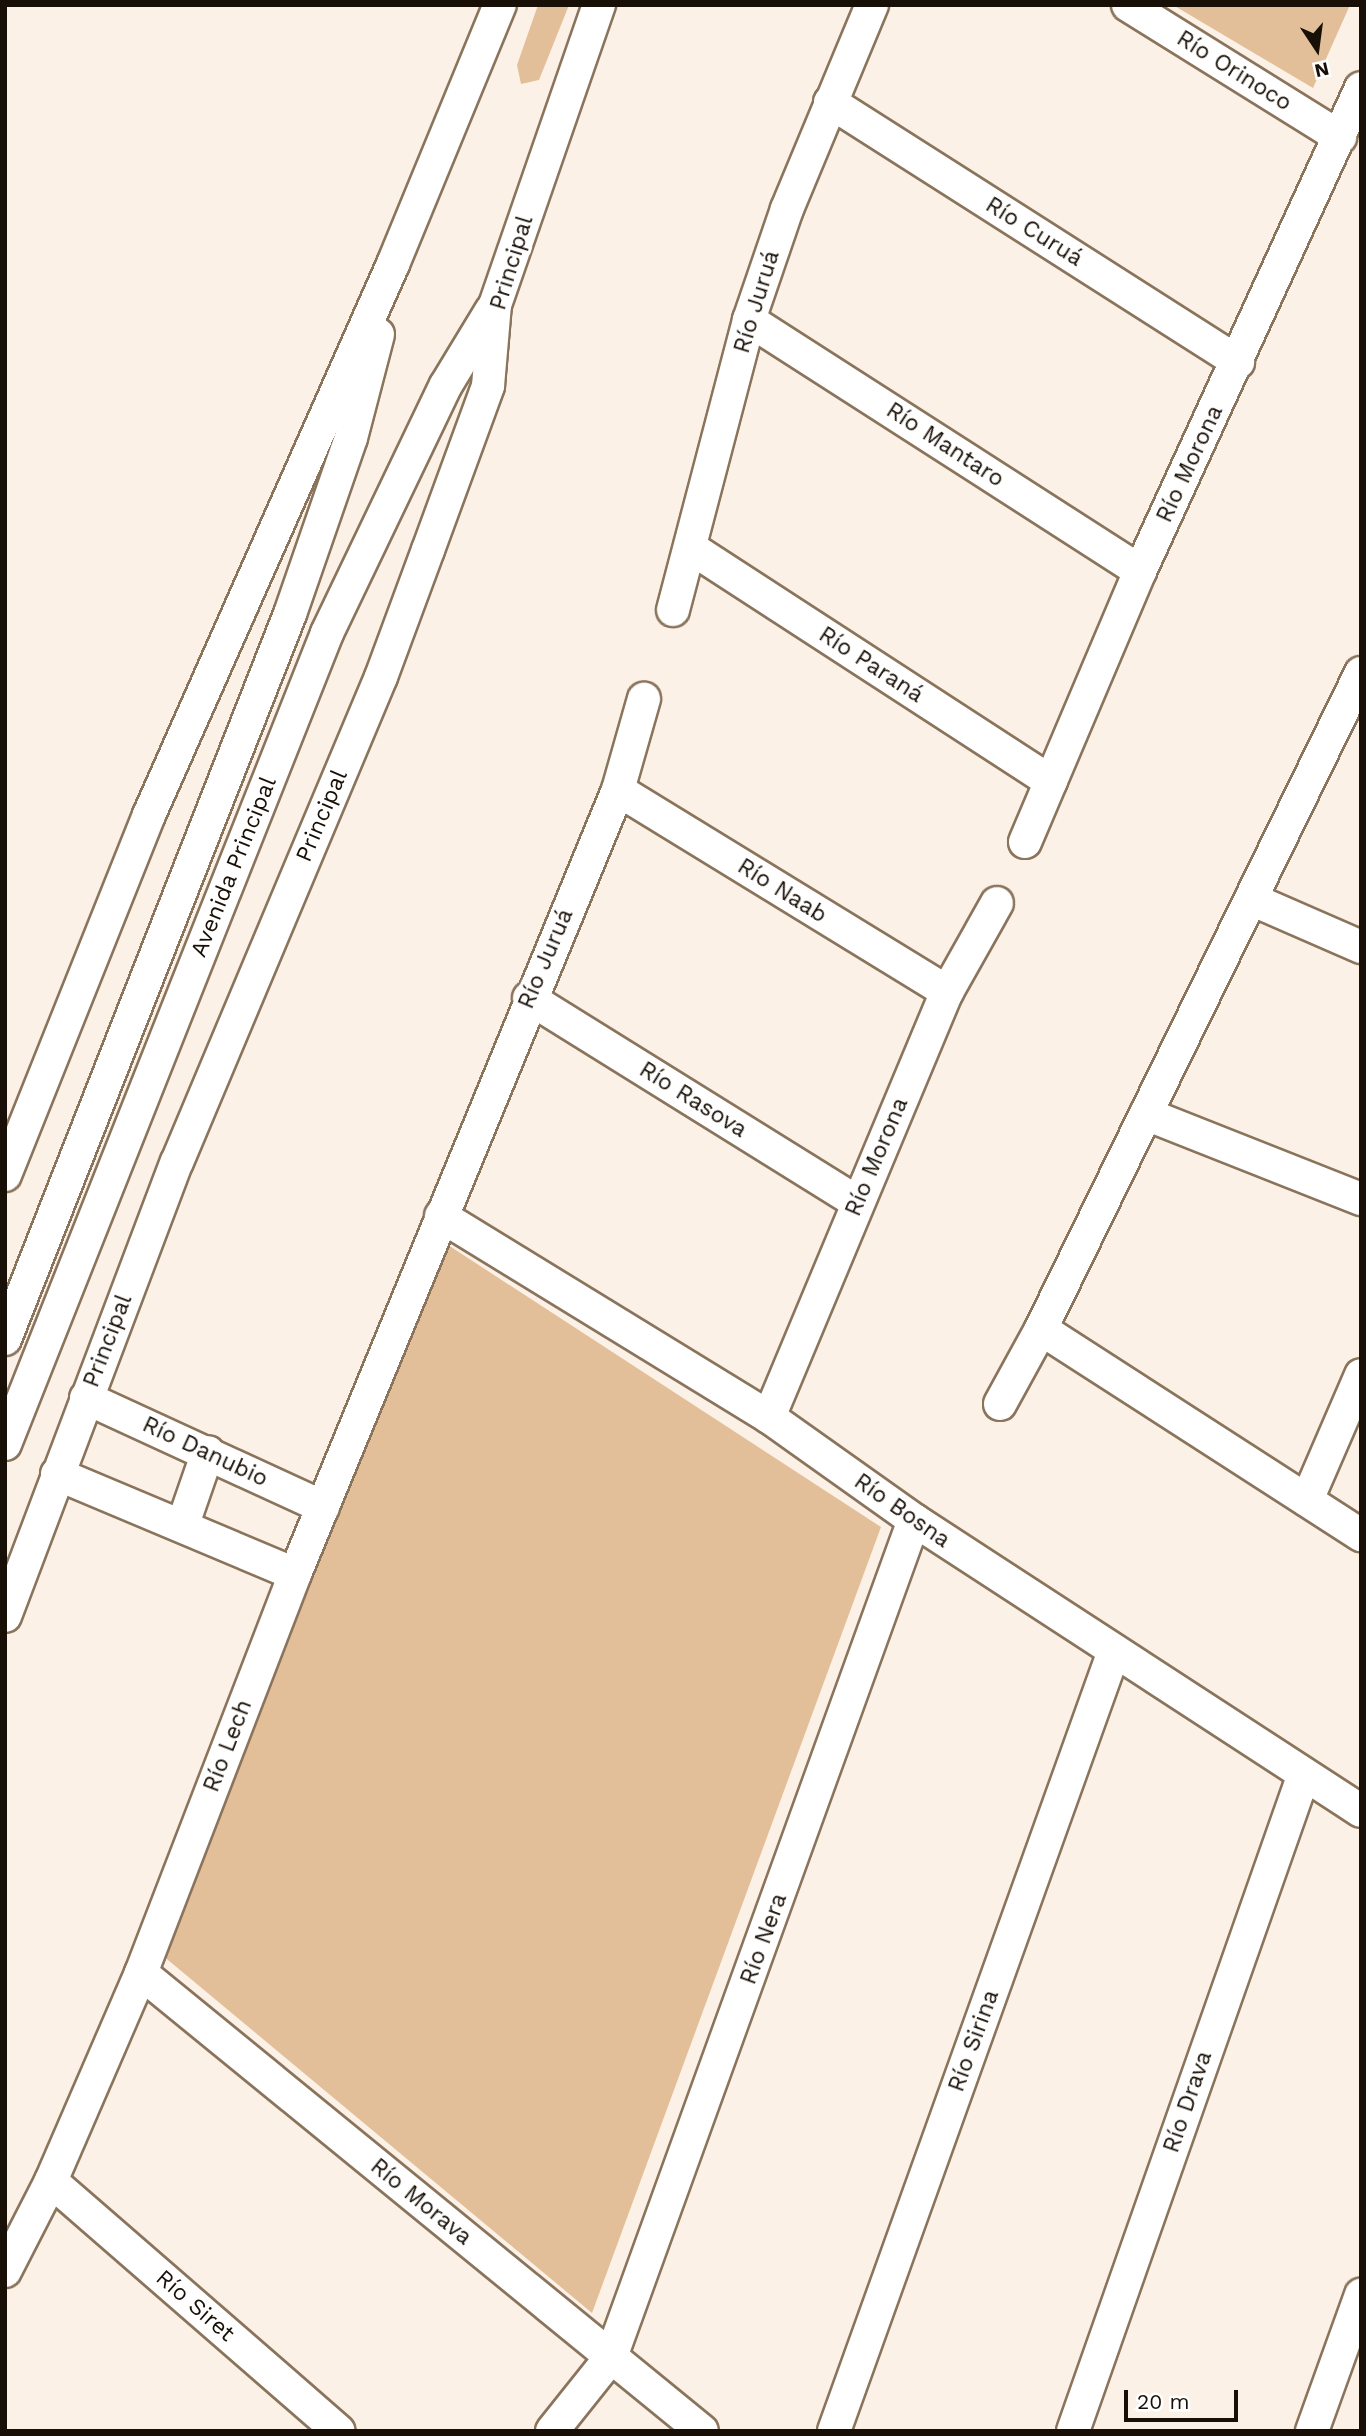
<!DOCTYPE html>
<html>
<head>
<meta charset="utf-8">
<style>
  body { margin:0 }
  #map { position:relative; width:1366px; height:2436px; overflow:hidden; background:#fcf1e7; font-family:"Work Sans",sans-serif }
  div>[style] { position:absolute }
  .green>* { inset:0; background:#e2bf99 }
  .roads { filter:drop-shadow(2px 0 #8a745c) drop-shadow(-2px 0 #8a745c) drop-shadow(0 2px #8a745c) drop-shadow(0 -2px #8a745c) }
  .minor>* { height:32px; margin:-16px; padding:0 16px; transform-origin:16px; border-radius:16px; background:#fff }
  span { translate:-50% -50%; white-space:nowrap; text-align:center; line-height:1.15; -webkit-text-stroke:6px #fff; paint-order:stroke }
  .street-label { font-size:23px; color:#181007 }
  .frame { position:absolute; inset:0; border:7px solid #181007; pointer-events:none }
  .north { position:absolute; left:1282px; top:14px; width:70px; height:70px; -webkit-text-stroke:5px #fff; paint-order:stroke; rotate:167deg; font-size:19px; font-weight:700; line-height:28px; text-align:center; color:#181007 }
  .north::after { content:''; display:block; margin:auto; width:24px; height:32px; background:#181007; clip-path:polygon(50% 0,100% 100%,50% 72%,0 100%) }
  .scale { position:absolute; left:1124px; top:2390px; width:114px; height:32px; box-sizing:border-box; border:4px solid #181007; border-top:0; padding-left:9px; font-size:21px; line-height:24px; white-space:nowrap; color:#181007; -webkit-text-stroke:5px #fff; paint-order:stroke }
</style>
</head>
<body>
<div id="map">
  <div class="green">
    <i style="clip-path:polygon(538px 5px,569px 5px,539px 80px,521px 84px,517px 65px)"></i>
    <i style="clip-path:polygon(1173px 5px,1350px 5px,1313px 88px)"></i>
    <i style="clip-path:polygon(448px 1245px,881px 1527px,592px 2313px,156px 1950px)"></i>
  </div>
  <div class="roads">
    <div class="minor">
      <i style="left:1128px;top:5px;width:250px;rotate:31.9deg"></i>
      <i style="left:830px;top:102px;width:484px;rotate:32.5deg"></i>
      <i style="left:749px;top:320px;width:465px;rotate:32.7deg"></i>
      <i style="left:691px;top:548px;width:429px;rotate:33deg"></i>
      <i style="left:673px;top:610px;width:300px;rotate:-75.3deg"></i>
      <i style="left:749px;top:320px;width:117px;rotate:-71.1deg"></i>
      <i style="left:787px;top:209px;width:221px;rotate:-67.4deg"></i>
      <i style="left:618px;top:790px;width:386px;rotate:31.5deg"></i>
      <i style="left:1025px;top:842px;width:294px;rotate:-67deg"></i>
      <i style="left:1140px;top:571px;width:531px;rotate:-65.41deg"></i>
      <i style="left:1251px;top:899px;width:120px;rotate:23.6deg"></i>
      <i style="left:529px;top:998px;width:386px;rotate:31.9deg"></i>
      <i style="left:1146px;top:1114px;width:231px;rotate:21.6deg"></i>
      <i style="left:5px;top:1175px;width:388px;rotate:-68.2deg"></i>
      <i style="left:149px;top:815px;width:603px;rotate:-66.11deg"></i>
      <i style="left:393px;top:264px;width:280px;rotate:-67.6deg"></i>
      <i style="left:441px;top:1216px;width:385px;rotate:31.5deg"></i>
      <i style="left:769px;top:1417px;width:178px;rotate:35.4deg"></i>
      <i style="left:914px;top:1520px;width:533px;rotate:33.06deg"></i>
      <i style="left:1041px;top:1329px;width:381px;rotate:32.8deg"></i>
      <i style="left:5px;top:1339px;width:779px;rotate:-68.54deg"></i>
      <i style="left:290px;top:614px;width:186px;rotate:-70.9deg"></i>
      <i style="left:351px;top:438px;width:107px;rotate:-75.4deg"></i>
      <i style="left:86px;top:1398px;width:261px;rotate:24.7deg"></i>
      <i style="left:1000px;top:1404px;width:85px;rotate:-61.3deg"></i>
      <i style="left:1041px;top:1329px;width:730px;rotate:-64deg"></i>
      <i style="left:769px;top:1417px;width:461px;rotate:-67.3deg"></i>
      <i style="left:947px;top:992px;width:102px;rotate:-60.7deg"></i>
      <i style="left:5px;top:1444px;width:873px;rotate:-68.34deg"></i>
      <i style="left:327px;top:633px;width:275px;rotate:-64.4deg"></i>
      <i style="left:446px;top:385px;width:87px;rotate:-58.7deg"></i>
      <i style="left:57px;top:1474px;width:258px;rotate:22.8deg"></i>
      <i style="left:1307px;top:1500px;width:136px;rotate:-66.6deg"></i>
      <i style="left:183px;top:1524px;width:76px;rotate:-70.9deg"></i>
      <i style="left:5px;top:1616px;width:485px;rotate:-69.3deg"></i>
      <i style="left:177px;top:1162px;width:526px;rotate:-67.19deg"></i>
      <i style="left:381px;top:677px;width:135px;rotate:-69.7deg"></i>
      <i style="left:428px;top:550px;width:175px;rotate:-69.9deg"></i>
      <i style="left:488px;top:386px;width:81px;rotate:-85.1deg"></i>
      <i style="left:495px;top:305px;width:318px;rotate:-70.9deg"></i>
      <i style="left:141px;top:1973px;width:724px;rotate:39.23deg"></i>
      <i style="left:51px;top:2181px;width:381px;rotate:41deg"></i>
      <i style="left:5px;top:2271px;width:101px;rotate:-62.9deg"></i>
      <i style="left:51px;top:2181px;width:227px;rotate:-66.6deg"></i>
      <i style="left:141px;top:1973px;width:428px;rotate:-68.9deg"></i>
      <i style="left:295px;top:1574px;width:848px;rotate:-67.61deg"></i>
      <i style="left:618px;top:790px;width:95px;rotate:-74.1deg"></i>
      <i style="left:552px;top:2431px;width:95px;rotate:-51.4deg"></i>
      <i style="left:611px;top:2357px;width:890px;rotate:-70.1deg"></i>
      <i style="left:834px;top:2431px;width:829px;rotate:-70.25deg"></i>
      <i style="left:1073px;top:2431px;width:696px;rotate:-70.63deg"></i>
      <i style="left:1312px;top:2431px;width:145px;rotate:-70.2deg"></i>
    </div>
  </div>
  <div class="street-label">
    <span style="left:1234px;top:71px;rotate:32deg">Río Orinoco</span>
    <span style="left:1034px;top:232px;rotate:32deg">Río Curuá</span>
    <span style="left:512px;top:263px;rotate:-73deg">Principal</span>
    <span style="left:757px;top:302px;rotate:-73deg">Río Juruá</span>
    <span style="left:945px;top:445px;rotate:33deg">Río Mantaro</span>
    <span style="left:1190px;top:464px;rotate:-65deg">Río Morona</span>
    <span style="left:871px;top:665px;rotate:33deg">Río Paraná</span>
    <span style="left:322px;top:816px;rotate:-67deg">Principal</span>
    <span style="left:234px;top:867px;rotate:-68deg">Avenida Principal</span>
    <span style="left:782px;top:891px;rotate:32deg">Río Naab</span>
    <span style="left:546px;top:959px;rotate:-67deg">Río Juruá</span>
    <span style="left:693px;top:1100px;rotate:32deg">Río Rasova</span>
    <span style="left:877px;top:1157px;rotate:-67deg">Río Morona</span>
    <span style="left:108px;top:1341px;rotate:-69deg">Principal</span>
    <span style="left:205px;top:1452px;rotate:25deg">Río Danubio</span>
    <span style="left:902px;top:1511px;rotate:35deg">Río Bosna</span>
    <span style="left:228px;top:1746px;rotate:-69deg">Río Lech</span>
    <span style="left:764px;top:1939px;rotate:-70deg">Río Nera</span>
    <span style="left:974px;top:2041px;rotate:-70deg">Río Sirina</span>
    <span style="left:1188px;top:2102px;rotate:-71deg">Río Drava</span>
    <span style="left:421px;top:2202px;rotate:39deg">Río Morava</span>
    <span style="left:195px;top:2306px;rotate:41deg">Río Siret</span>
  </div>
  <div class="frame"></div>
  <div class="north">N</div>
  <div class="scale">20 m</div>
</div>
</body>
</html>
